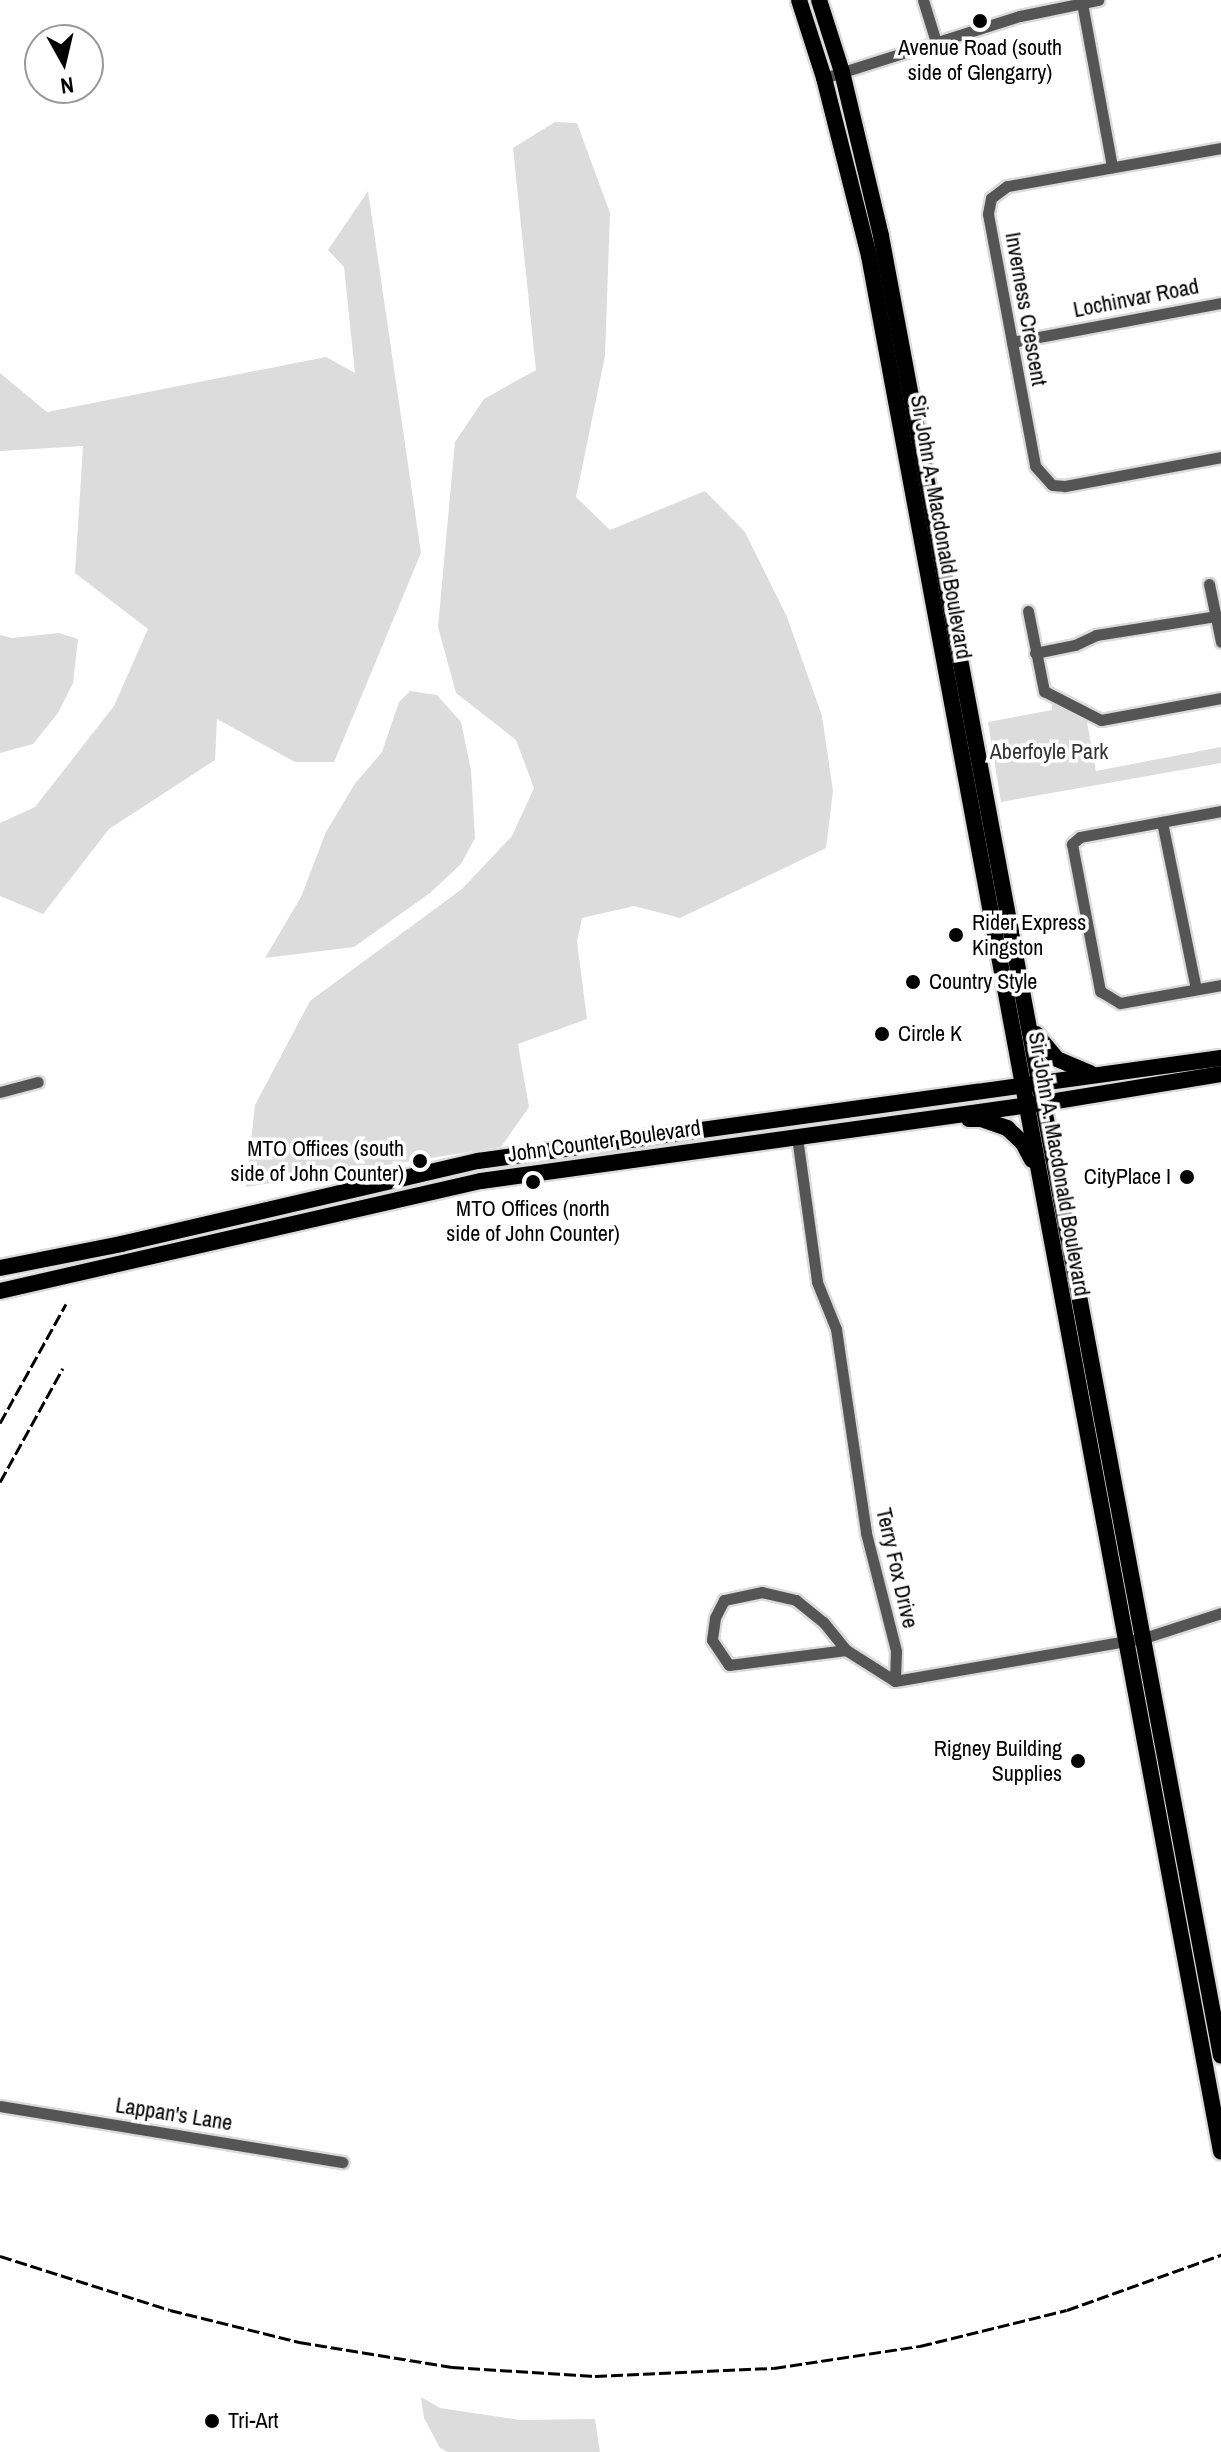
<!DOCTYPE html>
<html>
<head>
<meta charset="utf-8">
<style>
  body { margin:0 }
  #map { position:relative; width:1221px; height:2452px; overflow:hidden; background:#fff; font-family:"Archivo Narrow",sans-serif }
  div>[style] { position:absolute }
  .green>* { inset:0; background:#dcdcdc }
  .roads { filter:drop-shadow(2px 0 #dbdbdb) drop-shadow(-2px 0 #dbdbdb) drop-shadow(0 2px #dbdbdb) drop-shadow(0 -2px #dbdbdb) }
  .street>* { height:11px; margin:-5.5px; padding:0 5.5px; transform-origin:5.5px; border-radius:5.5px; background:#555 }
  .primary>* { height:16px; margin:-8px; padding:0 8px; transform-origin:8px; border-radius:8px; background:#000 }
  .rail>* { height:3px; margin-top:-1.5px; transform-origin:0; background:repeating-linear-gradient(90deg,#000 0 12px,transparent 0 16px) }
  .dots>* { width:22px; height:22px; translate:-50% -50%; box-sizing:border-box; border:4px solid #fff; border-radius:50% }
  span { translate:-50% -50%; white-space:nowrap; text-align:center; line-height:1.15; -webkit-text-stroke:7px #fff; paint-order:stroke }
  .poi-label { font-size:22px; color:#000 }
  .left { translate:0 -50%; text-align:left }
  .right { translate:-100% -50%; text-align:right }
  .street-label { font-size:22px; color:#000 }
  .park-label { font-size:22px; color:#333 }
  .north { position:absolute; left:24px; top:24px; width:80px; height:80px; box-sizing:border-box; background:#fff; border:2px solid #999; border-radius:50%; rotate:172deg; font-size:22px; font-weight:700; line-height:32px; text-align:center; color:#000 }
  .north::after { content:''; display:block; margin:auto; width:28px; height:36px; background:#000; clip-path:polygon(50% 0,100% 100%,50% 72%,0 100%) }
</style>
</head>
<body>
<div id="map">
  <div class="green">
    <i style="clip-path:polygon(555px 122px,577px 123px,610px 213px,605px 356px,576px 497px,610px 530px,705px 491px,745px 532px,787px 617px,822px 716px,833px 791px,826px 848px,680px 918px,634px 906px,582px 918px,577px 942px,587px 1019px,518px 1044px,529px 1107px,501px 1147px,246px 1187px,255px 1105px,310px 1001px,462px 889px,512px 836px,534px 788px,516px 740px,456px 693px,438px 627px,455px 442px,484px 399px,536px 370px,513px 148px)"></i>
    <i style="clip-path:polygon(368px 191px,421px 553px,334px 762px,295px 762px,217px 719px,215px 760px,109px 829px,43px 914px,0 896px,0 823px,35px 807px,114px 706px,148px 629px,75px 573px,83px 446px,0 451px,0 373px,47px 412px,326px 357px,355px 373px,344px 267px,328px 250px)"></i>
    <i style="clip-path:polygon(59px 633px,78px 639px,73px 683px,58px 713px,33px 744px,0 753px,0 635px,12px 638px)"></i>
    <i style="clip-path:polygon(410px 691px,437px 695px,461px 722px,471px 770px,475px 838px,461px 864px,430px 893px,354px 947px,265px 958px,301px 897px,326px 832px,354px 785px,382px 752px,399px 702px)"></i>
    <i style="clip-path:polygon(1052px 703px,1087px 722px,1096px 771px,1221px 747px,1221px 763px,1001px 802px,988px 722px,1052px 710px)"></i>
    <i style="clip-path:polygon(421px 2397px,440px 2408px,520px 2420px,595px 2419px,600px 2452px,448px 2452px,440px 2448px,424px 2418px)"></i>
  </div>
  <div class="roads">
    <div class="street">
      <i style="left:923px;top:0;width:44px;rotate:72.8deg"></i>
      <i style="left:1082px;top:3px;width:167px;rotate:79.6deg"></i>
      <i style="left:824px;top:78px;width:206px;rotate:-17.6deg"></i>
      <i style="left:1020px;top:16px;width:80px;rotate:-11.6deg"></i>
      <i style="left:1221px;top:148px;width:217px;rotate:169.9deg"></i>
      <i style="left:1007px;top:186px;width:20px;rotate:143deg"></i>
      <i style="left:991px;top:198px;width:16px;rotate:101deg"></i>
      <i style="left:988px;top:214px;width:256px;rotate:79.4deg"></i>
      <i style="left:1035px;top:466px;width:25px;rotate:48deg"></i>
      <i style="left:1052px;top:485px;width:13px;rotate:4deg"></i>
      <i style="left:1065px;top:486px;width:159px;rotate:-10.5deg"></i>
      <i style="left:1012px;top:342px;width:213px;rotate:-10.6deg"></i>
      <i style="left:1209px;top:584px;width:59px;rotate:78.3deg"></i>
      <i style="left:1028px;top:611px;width:82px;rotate:78.7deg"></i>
      <i style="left:1044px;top:691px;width:64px;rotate:27deg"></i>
      <i style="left:1101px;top:720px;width:122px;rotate:-10.4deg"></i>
      <i style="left:1035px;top:653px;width:41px;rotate:-11.3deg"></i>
      <i style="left:1075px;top:645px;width:23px;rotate:-25deg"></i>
      <i style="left:1096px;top:635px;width:121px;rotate:-9deg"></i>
      <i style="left:1221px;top:811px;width:143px;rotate:169.6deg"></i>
      <i style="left:1080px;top:837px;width:11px;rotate:139deg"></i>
      <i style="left:1072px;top:844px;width:150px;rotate:79.2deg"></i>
      <i style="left:1100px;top:991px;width:23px;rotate:31deg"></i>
      <i style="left:1120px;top:1003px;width:103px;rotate:-10.1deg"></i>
      <i style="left:1162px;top:822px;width:170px;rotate:78.5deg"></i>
      <i style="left:0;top:1092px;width:39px;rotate:-15deg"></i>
      <i style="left:797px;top:1137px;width:146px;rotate:82.1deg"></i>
      <i style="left:817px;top:1282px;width:51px;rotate:68deg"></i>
      <i style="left:836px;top:1329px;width:206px;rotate:81.6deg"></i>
      <i style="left:866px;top:1533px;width:122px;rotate:75.7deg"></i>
      <i style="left:896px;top:1651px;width:30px;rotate:92deg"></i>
      <i style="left:846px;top:1650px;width:36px;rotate:-129deg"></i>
      <i style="left:823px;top:1622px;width:35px;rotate:-141deg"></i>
      <i style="left:796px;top:1600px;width:35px;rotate:-167deg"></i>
      <i style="left:762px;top:1592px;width:39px;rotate:168deg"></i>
      <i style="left:724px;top:1600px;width:20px;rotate:117deg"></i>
      <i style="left:715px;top:1618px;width:22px;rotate:98deg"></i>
      <i style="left:712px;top:1640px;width:30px;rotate:56deg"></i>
      <i style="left:729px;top:1665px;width:118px;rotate:-7.3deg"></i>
      <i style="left:846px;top:1650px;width:58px;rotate:32.3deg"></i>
      <i style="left:895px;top:1681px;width:253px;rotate:-9.8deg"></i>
      <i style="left:1144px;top:1638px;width:81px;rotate:-18deg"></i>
      <i style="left:0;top:2106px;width:347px;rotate:9.3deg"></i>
    </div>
    <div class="primary">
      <i style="left:799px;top:0;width:82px;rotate:72.2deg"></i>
      <i style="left:824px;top:78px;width:184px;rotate:75.8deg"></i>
      <i style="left:869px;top:256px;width:1928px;rotate:79.48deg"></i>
      <i style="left:819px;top:0;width:76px;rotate:72.3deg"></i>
      <i style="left:842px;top:72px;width:169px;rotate:76.6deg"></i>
      <i style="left:881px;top:236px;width:1851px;rotate:79.42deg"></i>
      <i style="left:1036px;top:1034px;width:33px;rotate:50deg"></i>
      <i style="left:1057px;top:1059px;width:36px;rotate:23deg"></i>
      <i style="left:969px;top:1119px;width:12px"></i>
      <i style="left:981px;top:1119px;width:28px;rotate:19deg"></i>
      <i style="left:1007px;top:1128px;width:22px;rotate:43deg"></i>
      <i style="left:1023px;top:1143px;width:19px;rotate:62deg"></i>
      <i style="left:0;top:1268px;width:123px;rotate:-11.2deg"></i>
      <i style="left:121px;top:1244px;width:367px;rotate:-13.1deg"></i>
      <i style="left:478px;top:1161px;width:750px;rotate:-7.89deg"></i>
      <i style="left:0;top:1291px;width:493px;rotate:-12.9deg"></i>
      <i style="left:481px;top:1181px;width:568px;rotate:-7.89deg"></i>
      <i style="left:1044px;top:1103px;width:179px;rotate:-9.3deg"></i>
    </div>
  </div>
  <div class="rail">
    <i style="left:0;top:1423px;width:136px;rotate:-61deg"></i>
    <i style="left:0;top:1482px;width:130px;rotate:-61.1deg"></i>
    <i style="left:0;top:2256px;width:178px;rotate:17.6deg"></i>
    <i style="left:170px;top:2310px;width:133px;rotate:13.9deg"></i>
    <i style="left:299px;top:2342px;width:155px;rotate:9.3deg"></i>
    <i style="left:452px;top:2367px;width:143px;rotate:3.6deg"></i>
    <i style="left:595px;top:2376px;width:179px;rotate:-2.6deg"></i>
    <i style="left:774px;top:2368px;width:148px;rotate:-8.6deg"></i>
    <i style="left:920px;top:2346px;width:151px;rotate:-13.8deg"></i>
    <i style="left:1067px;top:2310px;width:164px;rotate:-19.7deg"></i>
  </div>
  <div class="dots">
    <i style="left:980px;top:21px;background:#000"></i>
    <i style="left:956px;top:935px;background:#000"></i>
    <i style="left:913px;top:982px;background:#000"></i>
    <i style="left:882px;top:1034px;background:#000"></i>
    <i style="left:420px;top:1161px;background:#000"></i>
    <i style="left:1187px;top:1177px;background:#000"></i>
    <i style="left:533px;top:1182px;background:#000"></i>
    <i style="left:1078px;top:1761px;background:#000"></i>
    <i style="left:212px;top:2421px;background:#000"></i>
  </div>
  <div class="poi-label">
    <span style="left:980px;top:60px">Avenue Road (south<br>side of Glengarry)</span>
    <span class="left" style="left:972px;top:935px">Rider Express<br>Kingston</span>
    <span class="left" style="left:929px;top:982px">Country Style</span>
    <span class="left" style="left:898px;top:1034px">Circle K</span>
    <span class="right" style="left:404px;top:1161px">MTO Offices (south<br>side of John Counter)</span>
    <span class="right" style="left:1171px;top:1177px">CityPlace I</span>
    <span style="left:533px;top:1221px">MTO Offices (north<br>side of John Counter)</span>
    <span class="right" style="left:1062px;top:1761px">Rigney Building<br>Supplies</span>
    <span class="left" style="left:228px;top:2421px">Tri-Art</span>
  </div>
  <div class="street-label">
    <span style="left:1136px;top:298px;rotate:-11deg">Lochinvar Road</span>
    <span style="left:1026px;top:309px;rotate:80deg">Inverness Crescent</span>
    <span style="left:941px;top:527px;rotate:80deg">Sir John A. Macdonald Boulevard</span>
    <span style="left:604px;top:1141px;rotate:-8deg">John Counter Boulevard</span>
    <span style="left:1059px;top:1164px;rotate:80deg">Sir John A. Macdonald Boulevard</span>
    <span style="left:897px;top:1568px;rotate:77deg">Terry Fox Drive</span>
    <span style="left:174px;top:2114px;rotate:9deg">Lappan's Lane</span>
  </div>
  <div class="park-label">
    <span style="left:1049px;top:752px">Aberfoyle Park</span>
  </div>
  <div class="north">N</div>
</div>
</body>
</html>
